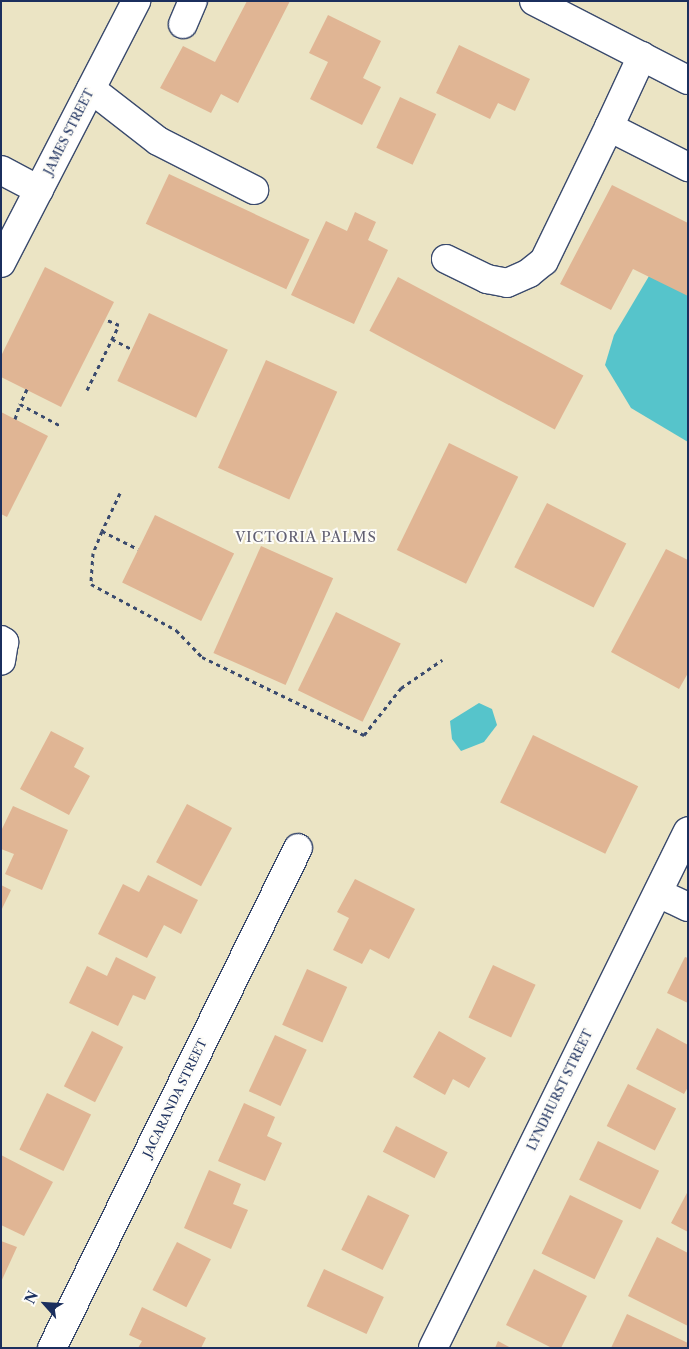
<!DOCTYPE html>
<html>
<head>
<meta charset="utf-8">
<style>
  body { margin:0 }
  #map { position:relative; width:689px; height:1349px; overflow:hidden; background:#ebe4c4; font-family:"Libre Caslon Text",serif }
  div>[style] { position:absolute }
  .water>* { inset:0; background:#56c4cb }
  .building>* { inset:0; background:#e0b594; transform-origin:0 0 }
  .path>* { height:3px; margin-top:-1.5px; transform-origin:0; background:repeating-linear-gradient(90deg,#3a4a6d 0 4px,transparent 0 8px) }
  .roads { filter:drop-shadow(1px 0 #3a4a6d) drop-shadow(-1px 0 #3a4a6d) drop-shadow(0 1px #3a4a6d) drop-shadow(0 -1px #3a4a6d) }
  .minor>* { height:28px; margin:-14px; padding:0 14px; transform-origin:14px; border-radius:14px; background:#fff }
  span { translate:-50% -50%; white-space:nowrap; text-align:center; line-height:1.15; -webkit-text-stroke:4px #fdfcf7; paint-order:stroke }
  .street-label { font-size:12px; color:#1b2f5e }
  .neighbourhood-label { font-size:14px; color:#605e71; letter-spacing:1px }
  .frame { position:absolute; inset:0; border:2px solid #1b2f5e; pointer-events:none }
  .north { position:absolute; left:20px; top:1279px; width:50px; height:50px; -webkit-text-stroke:4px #fdfcf7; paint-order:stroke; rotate:296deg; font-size:14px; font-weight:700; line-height:20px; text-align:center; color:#1b2f5e }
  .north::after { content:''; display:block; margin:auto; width:18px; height:22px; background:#1b2f5e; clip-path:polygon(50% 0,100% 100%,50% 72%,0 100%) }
</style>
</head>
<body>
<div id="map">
  <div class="water">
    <i style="clip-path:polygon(655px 266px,688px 277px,688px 442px,631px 408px,605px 365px,614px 335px)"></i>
    <i style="clip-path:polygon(479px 703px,492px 709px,497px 725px,484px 742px,461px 751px,452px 739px,450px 721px)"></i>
  </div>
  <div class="building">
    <i style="clip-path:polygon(247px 1px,290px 1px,238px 103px,221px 94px,211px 113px,160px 88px,183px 46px,215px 62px)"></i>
    <i style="clip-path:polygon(328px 15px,381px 41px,363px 78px,381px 87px,362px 125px,310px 99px,328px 62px,309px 53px)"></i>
    <i style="clip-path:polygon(459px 45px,530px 79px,515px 111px,498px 103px,490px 119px,436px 93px)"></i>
    <i style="left:400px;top:97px;width:40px;height:56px;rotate:25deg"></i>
    <i style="left:169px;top:174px;width:155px;height:55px;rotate:25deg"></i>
    <i style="clip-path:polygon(612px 185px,688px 223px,688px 296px,633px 269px,611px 310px,560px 284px)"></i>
    <i style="clip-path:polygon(355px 212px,376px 222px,368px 240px,388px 250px,354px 324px,291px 295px,326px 221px,347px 231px)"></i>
    <i style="clip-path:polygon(45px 267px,114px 302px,61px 407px,1px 377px,1px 356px)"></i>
    <i style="left:398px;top:277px;width:210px;height:61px;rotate:28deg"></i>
    <i style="left:149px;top:313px;width:87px;height:75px;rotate:25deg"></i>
    <i style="left:266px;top:360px;width:78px;height:118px;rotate:24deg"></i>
    <i style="clip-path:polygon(1px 412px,48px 436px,7px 517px,1px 514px)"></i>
    <i style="left:449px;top:443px;width:77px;height:119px;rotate:26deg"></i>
    <i style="left:547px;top:503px;width:89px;height:72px;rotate:27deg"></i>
    <i style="left:155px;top:515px;width:88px;height:75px;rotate:26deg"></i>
    <i style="left:261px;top:546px;width:79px;height:117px;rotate:24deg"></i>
    <i style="clip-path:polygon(666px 549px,688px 560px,688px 673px,679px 689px,611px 652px)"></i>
    <i style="left:336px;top:612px;width:72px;height:87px;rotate:26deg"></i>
    <i style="clip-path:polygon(51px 731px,84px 748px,74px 767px,90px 776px,69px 815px,20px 789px)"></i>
    <i style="left:533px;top:735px;width:117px;height:75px;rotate:26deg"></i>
    <i style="left:187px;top:804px;width:51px;height:66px;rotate:28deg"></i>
    <i style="clip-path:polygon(13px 806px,68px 830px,42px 890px,5px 874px,14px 854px,1px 849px,1px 831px)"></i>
    <i style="clip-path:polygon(148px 875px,198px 900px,181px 934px,164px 925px,147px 958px,98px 934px,123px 884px,139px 892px)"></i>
    <i style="clip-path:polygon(355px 879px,415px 909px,389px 959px,370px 949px,362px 964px,333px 950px,349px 918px,337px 912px)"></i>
    <i style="clip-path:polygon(1px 885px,11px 890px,1px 911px)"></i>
    <i style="clip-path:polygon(116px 957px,156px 977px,145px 1000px,133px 995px,118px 1026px,69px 1003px,87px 966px,107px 976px)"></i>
    <i style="clip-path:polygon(685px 957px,688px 958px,688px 1003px,667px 993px)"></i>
    <i style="left:493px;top:965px;width:47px;height:58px;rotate:25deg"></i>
    <i style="left:307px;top:969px;width:44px;height:61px;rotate:24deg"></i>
    <i style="clip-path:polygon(657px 1028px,688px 1045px,688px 1087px,684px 1094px,636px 1069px)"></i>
    <i style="left:92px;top:1031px;width:35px;height:62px;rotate:27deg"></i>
    <i style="clip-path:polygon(439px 1031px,486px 1058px,469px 1088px,453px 1079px,445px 1095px,413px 1077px)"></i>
    <i style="left:275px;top:1035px;width:35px;height:62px;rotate:25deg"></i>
    <i style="left:628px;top:1084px;width:54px;height:47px;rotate:27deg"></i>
    <i style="left:47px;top:1093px;width:49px;height:63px;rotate:26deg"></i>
    <i style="clip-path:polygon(244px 1103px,275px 1117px,267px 1136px,282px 1143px,265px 1181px,218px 1161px)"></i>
    <i style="left:396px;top:1126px;width:58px;height:29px;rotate:27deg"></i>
    <i style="left:598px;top:1141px;width:68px;height:43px;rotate:26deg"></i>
    <i style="clip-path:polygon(1px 1155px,53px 1182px,24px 1236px,1px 1225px)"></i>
    <i style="clip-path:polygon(209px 1170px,241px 1184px,233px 1204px,248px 1210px,231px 1249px,184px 1228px)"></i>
    <i style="clip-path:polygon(688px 1191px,688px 1232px,671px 1223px)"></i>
    <i style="left:368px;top:1195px;width:46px;height:61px;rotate:26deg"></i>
    <i style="left:570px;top:1195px;width:59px;height:65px;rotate:26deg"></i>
    <i style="clip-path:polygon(657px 1237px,688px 1253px,688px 1326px,628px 1296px)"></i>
    <i style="clip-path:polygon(1px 1241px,17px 1247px,1px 1282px)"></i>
    <i style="left:177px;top:1242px;width:38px;height:54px;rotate:27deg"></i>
    <i style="left:324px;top:1269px;width:66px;height:41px;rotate:25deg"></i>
    <i style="clip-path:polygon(534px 1269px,587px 1296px,561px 1348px,552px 1348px,506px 1325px)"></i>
    <i style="clip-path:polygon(142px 1307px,206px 1338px,201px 1348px,138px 1348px,142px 1341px,129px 1335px)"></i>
    <i style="clip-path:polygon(627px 1314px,688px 1343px,688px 1348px,611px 1348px)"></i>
    <i style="clip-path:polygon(498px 1341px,511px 1348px,495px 1348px)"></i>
  </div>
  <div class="path">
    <i style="left:112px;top:339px;width:22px;rotate:27deg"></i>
    <i style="left:27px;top:389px;width:17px;rotate:115deg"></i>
    <i style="left:20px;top:404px;width:47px;rotate:28.2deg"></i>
    <i style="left:87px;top:390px;width:72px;rotate:-63.8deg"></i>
    <i style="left:119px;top:325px;width:15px;rotate:-157deg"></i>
    <i style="left:15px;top:419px;width:16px;rotate:-72deg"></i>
    <i style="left:120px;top:493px;width:42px;rotate:115.3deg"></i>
    <i style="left:102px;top:531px;width:40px;rotate:26.6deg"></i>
    <i style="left:102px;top:531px;width:24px;rotate:112deg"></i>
    <i style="left:93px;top:553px;width:31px;rotate:94deg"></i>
    <i style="left:91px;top:584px;width:97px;rotate:28.4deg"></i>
    <i style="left:176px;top:630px;width:37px;rotate:46deg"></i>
    <i style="left:202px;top:657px;width:180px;rotate:25.7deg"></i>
    <i style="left:364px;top:735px;width:60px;rotate:-51.8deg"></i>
    <i style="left:401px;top:688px;width:50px;rotate:-34.3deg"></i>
  </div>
  <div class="roads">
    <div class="minor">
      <i style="left:534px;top:1px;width:173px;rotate:27.2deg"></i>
      <i style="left:183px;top:24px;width:25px;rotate:-67deg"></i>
      <i style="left:642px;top:56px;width:78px;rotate:114.9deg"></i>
      <i style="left:609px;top:127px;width:89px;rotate:26.9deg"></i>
      <i style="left:91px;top:89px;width:85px;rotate:37.8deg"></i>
      <i style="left:158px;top:141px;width:108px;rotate:27deg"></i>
      <i style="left:1px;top:170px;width:43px;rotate:27.8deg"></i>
      <i style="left:446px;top:259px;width:46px;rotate:26deg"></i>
      <i style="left:487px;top:279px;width:20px;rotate:11deg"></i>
      <i style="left:507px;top:283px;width:24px;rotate:-24deg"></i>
      <i style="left:529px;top:273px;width:19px;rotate:-39deg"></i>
      <i style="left:544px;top:261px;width:149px;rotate:-64.1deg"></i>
      <i style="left:1px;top:263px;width:295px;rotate:-62.7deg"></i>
      <i style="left:1px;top:640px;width:4px;rotate:34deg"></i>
      <i style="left:4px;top:642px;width:19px;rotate:99deg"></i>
      <i style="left:658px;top:893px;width:33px;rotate:25deg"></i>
      <i style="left:52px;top:1348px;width:557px;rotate:-63.8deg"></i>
      <i style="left:433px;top:1348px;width:576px;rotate:-63.75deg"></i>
    </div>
  </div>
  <div class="street-label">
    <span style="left:69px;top:132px;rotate:-63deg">JAMES STREET</span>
    <span style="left:560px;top:1090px;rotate:-64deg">LYNDHURST STREET</span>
    <span style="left:175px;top:1098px;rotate:-64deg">JACARANDA STREET</span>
  </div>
  <div class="neighbourhood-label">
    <span style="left:306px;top:537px">VICTORIA PALMS</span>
  </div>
  <div class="frame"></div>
  <div class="north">N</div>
</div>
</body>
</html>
